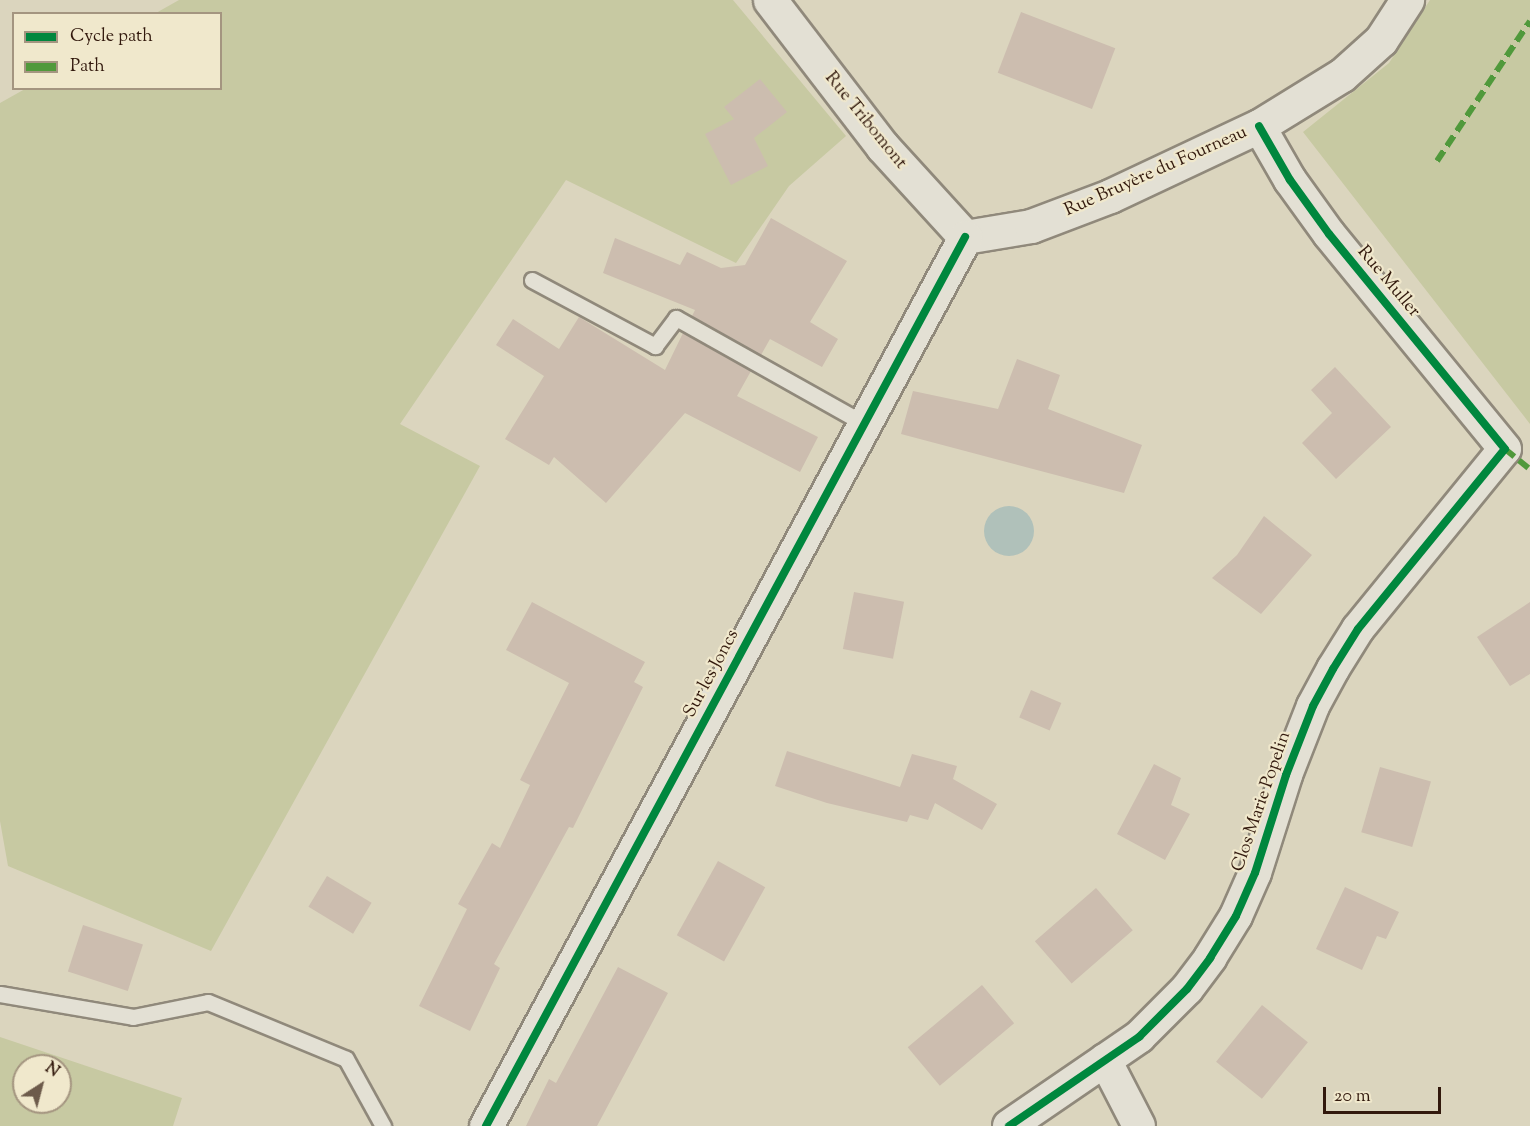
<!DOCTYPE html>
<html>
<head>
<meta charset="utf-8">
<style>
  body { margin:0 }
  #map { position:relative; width:1530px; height:1126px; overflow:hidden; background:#dbd5be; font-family:"Sorts Mill Goudy",serif }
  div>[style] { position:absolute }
  .green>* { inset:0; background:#c7c9a2 }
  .water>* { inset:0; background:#b0c1ba }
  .round { border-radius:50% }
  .building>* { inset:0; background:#ccbdaf; transform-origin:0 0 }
  .roads { filter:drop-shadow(2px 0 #90897b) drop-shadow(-2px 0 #90897b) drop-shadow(0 2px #90897b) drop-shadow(0 -2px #90897b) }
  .service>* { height:15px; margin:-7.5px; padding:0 7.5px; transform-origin:7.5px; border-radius:7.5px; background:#e3e0d4 }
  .minor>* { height:32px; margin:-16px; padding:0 16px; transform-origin:16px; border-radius:16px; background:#e3e0d4 }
  .tertiary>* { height:33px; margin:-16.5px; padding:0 16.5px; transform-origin:16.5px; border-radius:16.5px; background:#e3e0d4 }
  .quiet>* { height:6px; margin-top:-3px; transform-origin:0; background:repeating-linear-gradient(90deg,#50993b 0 12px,transparent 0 18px) }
  .cycleway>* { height:8px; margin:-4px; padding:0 4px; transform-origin:4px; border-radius:4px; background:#00873e }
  span { translate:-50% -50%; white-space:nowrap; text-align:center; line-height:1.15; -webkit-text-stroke:4.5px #f0e8cc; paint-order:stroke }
  .street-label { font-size:18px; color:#32190d }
  .legend { position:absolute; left:12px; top:12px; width:210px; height:78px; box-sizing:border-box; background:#f0e8cc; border:2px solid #a49580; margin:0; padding:8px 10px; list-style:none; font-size:18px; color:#32190d }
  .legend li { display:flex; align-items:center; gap:12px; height:30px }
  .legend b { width:30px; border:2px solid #a49580 }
  .north { position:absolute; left:12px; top:1054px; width:60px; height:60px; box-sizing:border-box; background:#f0e8cc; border:2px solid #a49580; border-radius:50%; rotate:36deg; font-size:16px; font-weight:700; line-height:24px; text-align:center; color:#32190d }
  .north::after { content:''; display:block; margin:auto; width:21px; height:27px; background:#6d5b4b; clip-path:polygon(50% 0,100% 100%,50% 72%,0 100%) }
  .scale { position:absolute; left:1323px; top:1087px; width:118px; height:27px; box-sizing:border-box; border:3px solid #32190d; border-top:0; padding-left:8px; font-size:18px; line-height:21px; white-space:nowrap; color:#32190d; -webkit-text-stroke:4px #f0e8cc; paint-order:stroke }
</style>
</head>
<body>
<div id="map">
  <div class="green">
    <i style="clip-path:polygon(179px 0,733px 0,846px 136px,789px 186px,736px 263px,566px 180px,400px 424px,480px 466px,211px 951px,8px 866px,0 821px,0 103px,25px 89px,220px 88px,220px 14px,156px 13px)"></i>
    <i style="clip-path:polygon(1430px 0,1530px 0,1530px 424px,1303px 132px,1389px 63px)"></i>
    <i style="clip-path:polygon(evenodd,0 1037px,182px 1098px,173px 1126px,0 1126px,0 1037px,24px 1066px,60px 1066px,60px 1102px,24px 1102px,24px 1066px)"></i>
  </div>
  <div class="water">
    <i class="round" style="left:984px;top:506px;width:50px;height:50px"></i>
  </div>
  <div class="building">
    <i style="left:1021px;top:12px;width:101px;height:65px;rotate:21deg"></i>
    <i style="clip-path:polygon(760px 79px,787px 112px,754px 138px,768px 166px,731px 185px,705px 134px,734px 119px,724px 107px)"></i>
    <i style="clip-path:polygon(771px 218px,847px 261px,810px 322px,838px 339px,822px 367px,770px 339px,761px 355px,692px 316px,695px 310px,603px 273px,615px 238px,680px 265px,687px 252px,721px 268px,745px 265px)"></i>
    <i style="clip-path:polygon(579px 317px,665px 370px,683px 333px,751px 371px,737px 396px,818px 437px,800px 472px,685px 413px,606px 503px,554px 457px,549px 465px,505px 439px,544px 376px,496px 345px,513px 319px,559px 349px)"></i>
    <i style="clip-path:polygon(1017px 359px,1060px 375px,1048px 409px,1142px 445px,1124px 493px,901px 434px,913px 391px,998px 409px)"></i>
    <i style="clip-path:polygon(1335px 367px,1391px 427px,1336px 479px,1302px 443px,1332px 413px,1311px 390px)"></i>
    <i style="clip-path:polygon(1264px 516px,1312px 555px,1261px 614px,1212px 578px,1237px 555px)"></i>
    <i style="left:854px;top:592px;width:51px;height:58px;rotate:11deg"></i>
    <i style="clip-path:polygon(532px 602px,645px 662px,634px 682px,643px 687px,573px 828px,569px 827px,494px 964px,500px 968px,470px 1031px,419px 1006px,467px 909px,458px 904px,492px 843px,500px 848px,530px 785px,520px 780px,569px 683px,506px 650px)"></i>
    <i style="clip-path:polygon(1530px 602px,1530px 674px,1510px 686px,1477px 637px)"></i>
    <i style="left:1031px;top:690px;width:33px;height:30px;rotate:23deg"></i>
    <i style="clip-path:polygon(787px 751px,900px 787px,912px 754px,957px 766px,953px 779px,997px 804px,982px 830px,935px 803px,928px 820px,910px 815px,907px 822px,827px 803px,775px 786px)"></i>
    <i style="clip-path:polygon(1154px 764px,1181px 778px,1171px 805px,1190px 814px,1165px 860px,1117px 834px)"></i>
    <i style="left:1380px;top:767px;width:53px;height:68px;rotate:16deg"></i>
    <i style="left:718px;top:861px;width:54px;height:85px;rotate:29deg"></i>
    <i style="left:327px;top:876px;width:52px;height:36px;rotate:31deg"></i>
    <i style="clip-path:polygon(1345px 887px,1399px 912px,1386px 939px,1377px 936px,1362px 970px,1316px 949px)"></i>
    <i style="left:1096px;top:888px;width:56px;height:81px;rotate:49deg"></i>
    <i style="left:83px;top:925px;width:63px;height:49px;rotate:18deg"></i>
    <i style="clip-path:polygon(618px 967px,668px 993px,597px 1126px,526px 1126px,549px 1079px,556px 1083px)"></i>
    <i style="left:982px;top:985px;width:50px;height:97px;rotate:50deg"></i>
    <i style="left:1262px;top:1005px;width:59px;height:73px;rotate:39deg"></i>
  </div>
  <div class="roads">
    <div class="service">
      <i style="left:532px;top:280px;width:140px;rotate:28.2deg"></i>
      <i style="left:655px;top:346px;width:35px;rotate:-53deg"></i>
      <i style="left:676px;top:318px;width:217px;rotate:29.3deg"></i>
      <i style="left:0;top:994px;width:135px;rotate:9.8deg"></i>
      <i style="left:133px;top:1017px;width:76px;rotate:-11.3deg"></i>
      <i style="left:208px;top:1002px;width:149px;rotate:22.4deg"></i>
      <i style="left:346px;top:1059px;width:77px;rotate:61.1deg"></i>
    </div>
    <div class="minor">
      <i style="left:1105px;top:1060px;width:74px;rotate:62.7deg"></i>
      <i style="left:1009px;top:1126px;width:158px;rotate:-34.4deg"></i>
      <i style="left:1139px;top:1037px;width:68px;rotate:-45deg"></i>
      <i style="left:1187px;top:989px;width:39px;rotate:-53deg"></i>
      <i style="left:1210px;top:958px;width:49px;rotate:-58.2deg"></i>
      <i style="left:1236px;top:916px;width:47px;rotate:-66.2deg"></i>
      <i style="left:1255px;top:873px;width:103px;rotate:-72.4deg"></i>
      <i style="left:1286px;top:775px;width:74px;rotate:-68.6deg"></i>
      <i style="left:1313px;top:706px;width:42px;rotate:-61.6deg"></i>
      <i style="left:1333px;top:669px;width:47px;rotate:-58deg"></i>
      <i style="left:1358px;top:629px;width:232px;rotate:-50.8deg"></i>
      <i style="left:1505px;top:449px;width:278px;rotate:-129.3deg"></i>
      <i style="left:1329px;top:234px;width:67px;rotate:-125.8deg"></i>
      <i style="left:1290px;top:180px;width:62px;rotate:-119.9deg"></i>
    </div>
    <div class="tertiary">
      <i style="left:770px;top:0;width:184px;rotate:52.5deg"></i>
      <i style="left:882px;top:146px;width:123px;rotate:47.6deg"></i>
      <i style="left:965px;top:237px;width:67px;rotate:-9.5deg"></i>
      <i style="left:1031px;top:226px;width:85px;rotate:-20.8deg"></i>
      <i style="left:1110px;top:196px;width:165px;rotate:-25.2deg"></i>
      <i style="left:1259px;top:126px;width:97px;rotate:-31.6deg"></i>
      <i style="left:1342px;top:75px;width:52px;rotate:-41.9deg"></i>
      <i style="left:1381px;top:40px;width:48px;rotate:-57deg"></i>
      <i style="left:486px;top:1126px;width:1010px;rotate:-61.68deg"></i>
    </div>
  </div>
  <div class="quiet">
    <i style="left:1437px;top:161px;width:168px;rotate:-56.4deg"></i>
    <i style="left:1505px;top:449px;width:32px;rotate:39deg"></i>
  </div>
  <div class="cycleway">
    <i style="left:486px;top:1126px;width:1010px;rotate:-61.68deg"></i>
    <i style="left:1009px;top:1126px;width:158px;rotate:-34.4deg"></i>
    <i style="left:1139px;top:1037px;width:68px;rotate:-45deg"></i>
    <i style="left:1187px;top:989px;width:39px;rotate:-53deg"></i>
    <i style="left:1210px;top:958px;width:49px;rotate:-58.2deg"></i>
    <i style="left:1236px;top:916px;width:47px;rotate:-66.2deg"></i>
    <i style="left:1255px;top:873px;width:103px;rotate:-72.4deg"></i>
    <i style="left:1286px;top:775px;width:74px;rotate:-68.6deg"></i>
    <i style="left:1313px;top:706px;width:42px;rotate:-61.6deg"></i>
    <i style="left:1333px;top:669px;width:47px;rotate:-58deg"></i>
    <i style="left:1358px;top:629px;width:232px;rotate:-50.8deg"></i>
    <i style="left:1505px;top:449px;width:278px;rotate:-129.3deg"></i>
    <i style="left:1329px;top:234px;width:67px;rotate:-125.8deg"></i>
    <i style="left:1290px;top:180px;width:62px;rotate:-119.9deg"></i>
  </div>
  <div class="street-label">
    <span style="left:865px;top:121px;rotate:51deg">Rue Tribomont</span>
    <span style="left:1156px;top:172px;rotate:-24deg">Rue Bruyère du Fourneau</span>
    <span style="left:1388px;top:282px;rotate:50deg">Rue Muller</span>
    <span style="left:712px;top:674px;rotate:-62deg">Sur les Joncs</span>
    <span style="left:1262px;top:802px;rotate:-71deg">Clos Marie Popelin</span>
  </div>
  <ul class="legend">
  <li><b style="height:8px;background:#00873e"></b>Cycle path</li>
  <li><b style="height:8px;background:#50993b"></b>Path</li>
  </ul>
  <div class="north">N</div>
  <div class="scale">20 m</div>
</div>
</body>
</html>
